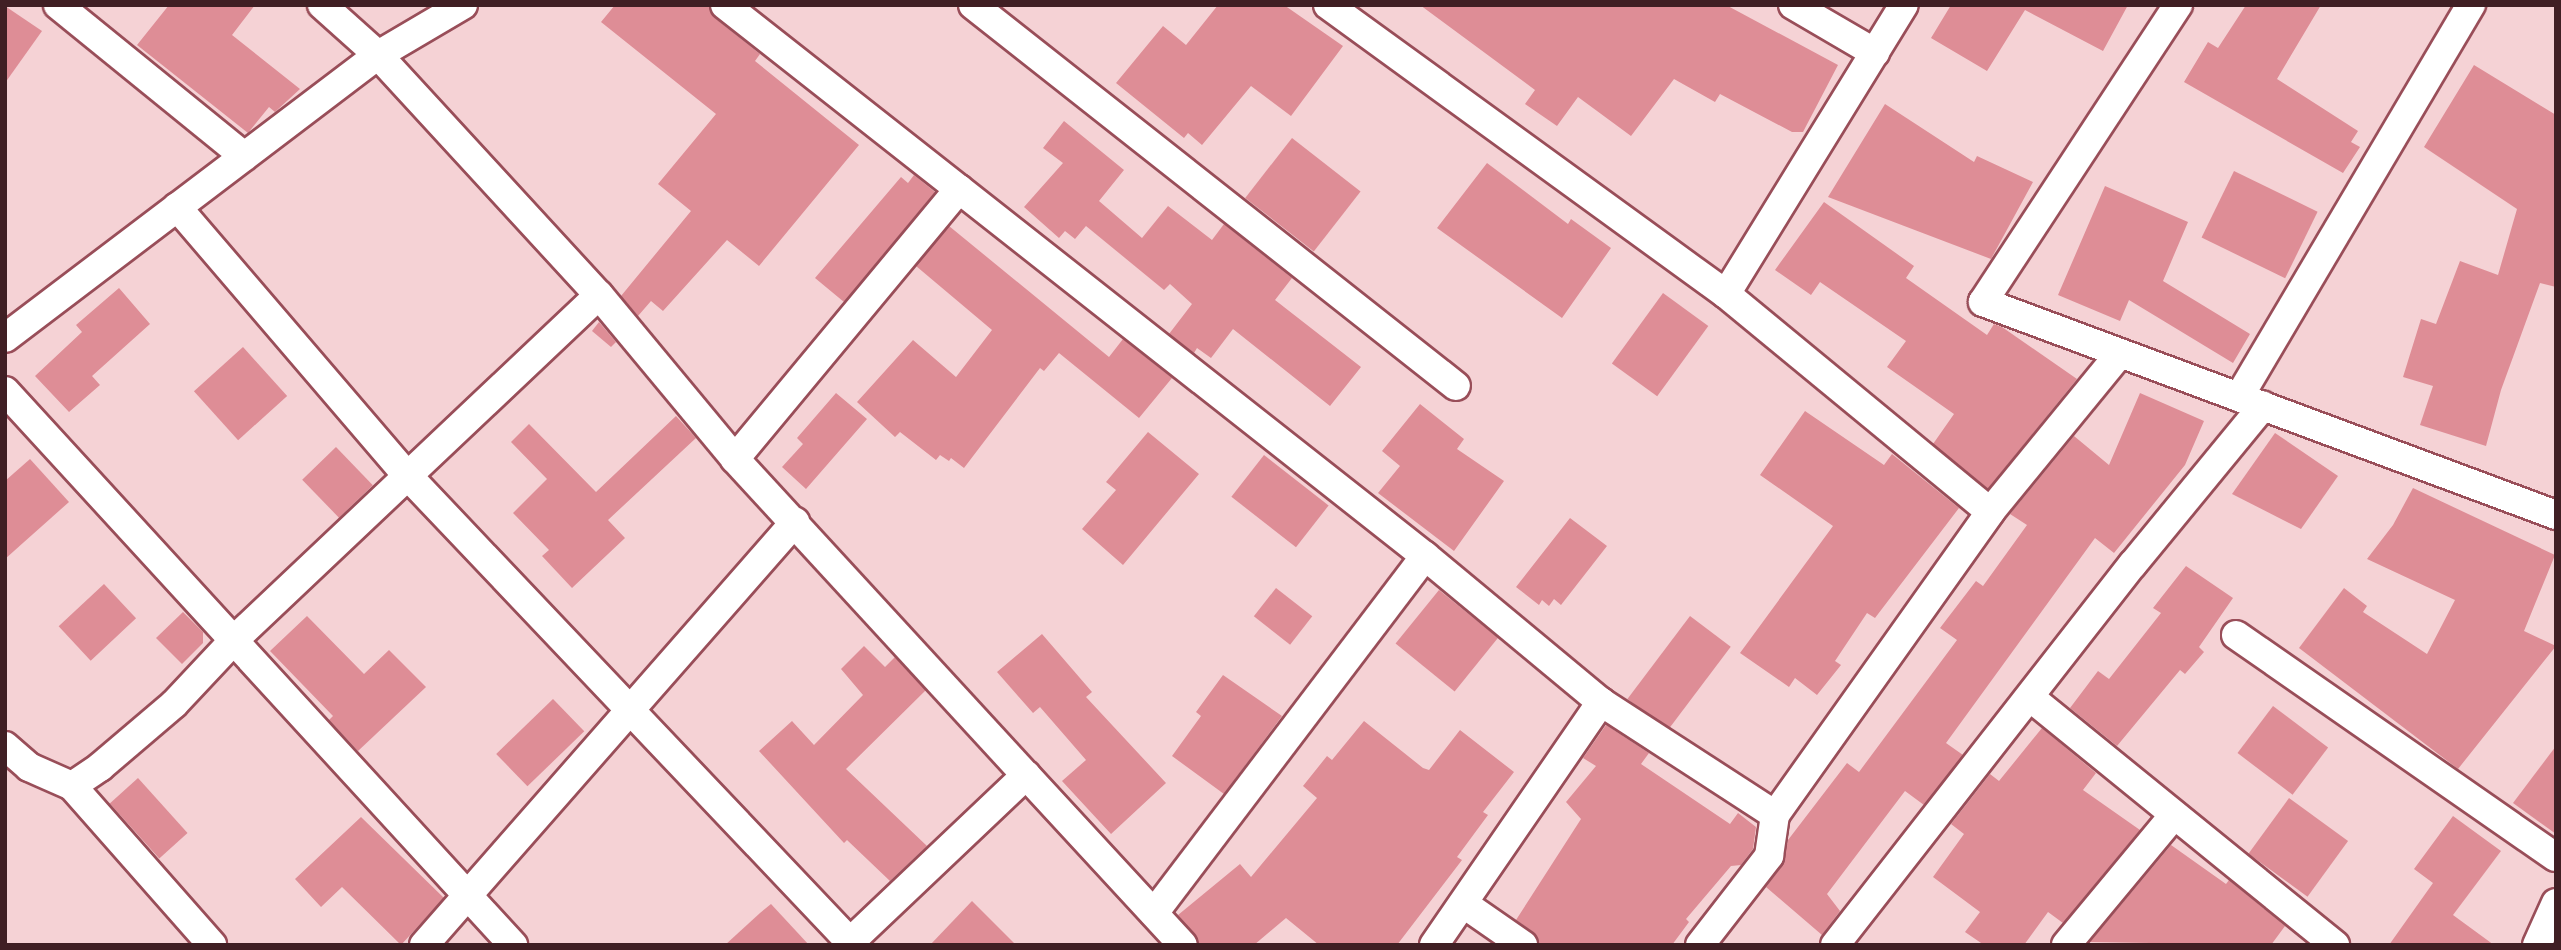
<!DOCTYPE html>
<html>
<head>
<meta charset="utf-8">
<style>
  body { margin:0 }
  #map { position:relative; width:2561px; height:950px; overflow:hidden; background:#f5d2d5; font-family:Montserrat,sans-serif }
  div>[style] { position:absolute }
  .building>* { inset:0; background:#de8d96; transform-origin:0 0 }
  .roads { filter:drop-shadow(2px 0 #994e59) drop-shadow(-2px 0 #994e59) drop-shadow(0 2px #994e59) drop-shadow(0 -2px #994e59) }
  .street>* { height:28px; margin:-14px; padding:0 14px; transform-origin:14px; border-radius:14px; background:#fff }
  span { translate:-50% -50%; white-space:nowrap; text-align:center; line-height:1.15; -webkit-text-stroke:7px #f5d2d5; paint-order:stroke }
  .frame { position:absolute; inset:0; border:7px solid #401f24; pointer-events:none }
</style>
</head>
<body>
<div id="map">
  <div class="building">
    <i style="clip-path:polygon(169px 5px,255px 5px,232px 35px,300px 89px,275px 112px,269px 107px,248px 133px,137px 45px)"></i>
    <i style="clip-path:polygon(615px 5px,709px 5px,715px 18px,760px 54px,755px 61px,859px 145px,759px 266px,727px 240px,663px 311px,651px 301px,638px 316px,621px 296px,691px 211px,658px 184px,716px 114px,601px 22px)"></i>
    <i style="clip-path:polygon(1218px 5px,1284px 5px,1343px 46px,1291px 116px,1251px 86px,1202px 145px,1188px 133px,1184px 138px,1116px 83px,1163px 26px,1186px 45px)"></i>
    <i style="clip-path:polygon(1420px 5px,1726px 5px,1838px 65px,1803px 132px,1792px 132px,1720px 94px,1715px 102px,1674px 79px,1631px 136px,1578px 97px,1557px 126px,1525px 104px,1535px 90px)"></i>
    <i style="clip-path:polygon(1951px 5px,2128px 5px,2103px 51px,2025px 10px,1987px 71px,1931px 38px)"></i>
    <i style="clip-path:polygon(2246px 5px,2321px 5px,2277px 79px,2358px 131px,2351px 142px,2360px 147px,2343px 173px,2184px 82px,2208px 42px,2218px 48px)"></i>
    <i style="clip-path:polygon(5px 6px,42px 31px,5px 83px)"></i>
    <i style="clip-path:polygon(2474px 65px,2556px 115px,2556px 287px,2540px 283px,2501px 390px,2486px 446px,2420px 425px,2433px 386px,2403px 377px,2421px 319px,2436px 324px,2460px 261px,2498px 275px,2517px 209px,2424px 147px)"></i>
    <i style="clip-path:polygon(1885px 104px,1974px 162px,1977px 156px,2033px 182px,1991px 259px,1828px 197px)"></i>
    <i style="clip-path:polygon(1064px 121px,1124px 170px,1099px 201px,1142px 238px,1168px 206px,1212px 240px,1224px 224px,1292px 278px,1275px 300px,1361px 367px,1330px 406px,1233px 329px,1211px 358px,1197px 348px,1194px 353px,1169px 334px,1192px 304px,1170px 284px,1164px 290px,1086px 226px,1075px 239px,1065px 231px,1059px 238px,1024px 207px,1063px 163px,1043px 148px)"></i>
    <i style="left:1292px;top:138px;width:87px;height:76px;rotate:38deg"></i>
    <i style="clip-path:polygon(1487px 163px,1568px 224px,1571px 219px,1611px 248px,1562px 318px,1437px 228px)"></i>
    <i style="left:2234px;top:171px;width:93px;height:74px;rotate:26deg"></i>
    <i style="clip-path:polygon(914px 175px,935px 192px,844px 302px,815px 278px,901px 177px,908px 183px)"></i>
    <i style="clip-path:polygon(2105px 186px,2188px 222px,2163px 281px,2250px 334px,2233px 363px,2129px 300px,2120px 321px,2058px 295px)"></i>
    <i style="clip-path:polygon(1824px 202px,1914px 266px,1906px 278px,1987px 335px,1994px 324px,2002px 327px,2077px 379px,1988px 489px,1933px 444px,1954px 414px,1887px 367px,1906px 341px,1820px 282px,1811px 295px,1775px 270px)"></i>
    <i style="clip-path:polygon(949px 226px,1109px 357px,1123px 339px,1172px 378px,1139px 418px,1059px 353px,1044px 371px,1040px 368px,964px 468px,951px 458px,949px 461px,940px 455px,936px 460px,900px 432px,895px 437px,857px 402px,913px 340px,956px 377px,992px 330px,916px 266px)"></i>
    <i style="clip-path:polygon(119px 288px,150px 324px,92px 376px,100px 385px,69px 412px,35px 376px,82px 332px,76px 325px)"></i>
    <i style="left:1663px;top:293px;width:56px;height:87px;rotate:36deg"></i>
    <i style="clip-path:polygon(599px 322px,616px 342px,611px 347px,592px 331px)"></i>
    <i style="left:243px;top:347px;width:66px;height:66px;rotate:48deg"></i>
    <i style="clip-path:polygon(836px 393px,867px 419px,806px 489px,782px 467px,803px 444px,797px 438px)"></i>
    <i style="clip-path:polygon(2140px 393px,2204px 421px,2185px 465px,2114px 553px,2095px 538px,1946px 743px,1963px 755px,1924px 805px,1905px 791px,1827px 894px,1840px 911px,1822px 935px,1766px 887px,1782px 866px,1788px 840px,1847px 763px,1859px 772px,1957px 640px,1940px 628px,1976px 581px,1983px 586px,2027px 525px,2010px 514px,2074px 436px,2109px 465px)"></i>
    <i style="clip-path:polygon(1420px 404px,1464px 439px,1457px 449px,1504px 481px,1454px 551px,1378px 493px,1400px 466px,1382px 451px)"></i>
    <i style="clip-path:polygon(1805px 411px,1884px 465px,1892px 454px,1959px 508px,1875px 618px,1867px 613px,1835px 661px,1841px 665px,1817px 695px,1795px 678px,1789px 687px,1740px 653px,1833px 526px,1760px 475px)"></i>
    <i style="clip-path:polygon(676px 416px,696px 438px,608px 520px,625px 538px,572px 588px,542px 556px,549px 550px,513px 513px,547px 479px,511px 442px,529px 424px,596px 492px)"></i>
    <i style="clip-path:polygon(1148px 432px,1199px 474px,1123px 565px,1082px 529px,1116px 490px,1106px 482px)"></i>
    <i style="clip-path:polygon(2275px 433px,2338px 476px,2301px 529px,2232px 494px)"></i>
    <i style="left:336px;top:447px;width:53px;height:47px;rotate:46deg"></i>
    <i style="left:1264px;top:455px;width:82px;height:53px;rotate:38deg"></i>
    <i style="clip-path:polygon(30px 459px,69px 502px,5px 559px,5px 481px)"></i>
    <i style="clip-path:polygon(2413px 488px,2555px 555px,2524px 631px,2556px 646px,2458px 769px,2299px 648px,2344px 588px,2367px 606px,2363px 612px,2427px 654px,2455px 600px,2367px 559px,2393px 525px)"></i>
    <i style="clip-path:polygon(1570px 518px,1607px 546px,1561px 605px,1554px 599px,1549px 606px,1542px 600px,1539px 605px,1516px 587px)"></i>
    <i style="clip-path:polygon(2186px 566px,2233px 598px,2199px 647px,2204px 652px,2185px 674px,2180px 670px,2117px 746px,2070px 708px,2098px 671px,2109px 679px,2161px 613px,2153px 608px)"></i>
    <i style="left:104px;top:584px;width:47px;height:62px;rotate:47deg"></i>
    <i style="left:1276px;top:588px;width:46px;height:36px;rotate:38deg"></i>
    <i style="left:1439px;top:590px;width:76px;height:69px;rotate:39deg"></i>
    <i style="clip-path:polygon(183px 612px,203px 632px,203px 643px,182px 664px,156px 638px)"></i>
    <i style="clip-path:polygon(307px 616px,364px 674px,389px 650px,426px 687px,358px 751px,329px 720px,333px 716px,270px 651px)"></i>
    <i style="left:1690px;top:616px;width:51px;height:104px;rotate:37deg"></i>
    <i style="clip-path:polygon(1042px 634px,1092px 692px,1086px 697px,1166px 783px,1111px 834px,1062px 781px,1086px 760px,1040px 707px,1033px 713px,997px 672px)"></i>
    <i style="clip-path:polygon(864px 646px,885px 667px,895px 657px,926px 690px,846px 769px,927px 846px,890px 881px,847px 840px,844px 843px,759px 751px,792px 721px,814px 745px,863px 695px,841px 669px)"></i>
    <i style="clip-path:polygon(1223px 675px,1282px 716px,1224px 794px,1172px 756px,1201px 716px,1196px 712px)"></i>
    <i style="left:553px;top:699px;width:45px;height:79px;rotate:46deg"></i>
    <i style="left:2273px;top:706px;width:69px;height:59px;rotate:37deg"></i>
    <i style="clip-path:polygon(1364px 721px,1423px 768px,1429px 770px,1460px 730px,1514px 772px,1483px 812px,1488px 815px,1457px 857px,1462px 860px,1397px 945px,1319px 945px,1286px 918px,1254px 945px,1199px 945px,1178px 915px,1240px 864px,1251px 877px,1317px 798px,1303px 786px,1327px 756px,1332px 760px)"></i>
    <i style="clip-path:polygon(1606px 725px,1649px 753px,1641px 764px,1730px 824px,1738px 813px,1756px 827px,1753px 849px,1741px 865px,1731px 866px,1686px 919px,1689px 922px,1672px 945px,1539px 945px,1533px 932px,1516px 920px,1581px 819px,1566px 802px,1596px 766px,1583px 758px)"></i>
    <i style="clip-path:polygon(2042px 728px,2096px 773px,2083px 790px,2140px 830px,2063px 923px,2048px 912px,2024px 945px,1984px 945px,1965px 932px,1980px 912px,1933px 877px,1964px 834px,1951px 824px,1990px 774px,1999px 781px)"></i>
    <i style="clip-path:polygon(2556px 746px,2556px 834px,2513px 803px)"></i>
    <i style="left:138px;top:778px;width:74px;height:38px;rotate:48deg"></i>
    <i style="left:2289px;top:798px;width:73px;height:69px;rotate:36deg"></i>
    <i style="clip-path:polygon(2453px 816px,2501px 851px,2453px 915px,2494px 945px,2389px 945px,2433px 883px,2414px 869px)"></i>
    <i style="clip-path:polygon(361px 817px,444px 898px,401px 945px,342px 887px,321px 907px,295px 879px)"></i>
    <i style="clip-path:polygon(2171px 845px,2226px 884px,2229px 880px,2285px 926px,2271px 945px,2090px 942px)"></i>
    <i style="clip-path:polygon(972px 901px,1016px 945px,930px 945px)"></i>
    <i style="clip-path:polygon(771px 904px,809px 945px,725px 945px,760px 913px)"></i>
  </div>
  <div class="roads">
    <div class="street">
      <i style="left:58px;top:5px;width:240px;rotate:39.1deg"></i>
      <i style="left:463px;top:5px;width:99px;rotate:149.5deg"></i>
      <i style="left:378px;top:55px;width:326px;rotate:47.4deg"></i>
      <i style="left:599px;top:295px;width:213px;rotate:50.3deg"></i>
      <i style="left:735px;top:459px;width:430px;rotate:47.4deg"></i>
      <i style="left:725px;top:5px;width:298px;rotate:38.2deg"></i>
      <i style="left:959px;top:189px;width:351px;rotate:129.7deg"></i>
      <i style="left:973px;top:5px;width:615px;rotate:38.27deg"></i>
      <i style="left:1328px;top:5px;width:492px;rotate:36deg"></i>
      <i style="left:1726px;top:294px;width:342px;rotate:39.5deg"></i>
      <i style="left:1793px;top:5px;width:95px;rotate:30.3deg"></i>
      <i style="left:2178px;top:5px;width:355px;rotate:123.3deg"></i>
      <i style="left:1983px;top:302px;width:611px;rotate:20.39deg"></i>
      <i style="left:959px;top:189px;width:593px;rotate:38.22deg"></i>
      <i style="left:1425px;top:556px;width:448px;rotate:127.2deg"></i>
      <i style="left:177px;top:207px;width:353px;rotate:49.4deg"></i>
      <i style="left:407px;top:475px;width:648px;rotate:46.5deg"></i>
      <i style="left:1726px;top:294px;width:339px;rotate:-58.4deg"></i>
      <i style="left:5px;top:338px;width:468px;rotate:-37.2deg"></i>
      <i style="left:378px;top:55px;width:75px;rotate:-138.2deg"></i>
      <i style="left:5px;top:391px;width:752px;rotate:47.48deg"></i>
      <i style="left:2239px;top:397px;width:456px;rotate:-59.4deg"></i>
      <i style="left:1425px;top:556px;width:229px;rotate:39.7deg"></i>
      <i style="left:2236px;top:635px;width:389px;rotate:34.8deg"></i>
      <i style="left:2031px;top:698px;width:392px;rotate:39.1deg"></i>
      <i style="left:5px;top:746px;width:32px;rotate:41deg"></i>
      <i style="left:29px;top:767px;width:47px;rotate:23.8deg"></i>
      <i style="left:72px;top:786px;width:34px;rotate:-34deg"></i>
      <i style="left:100px;top:767px;width:97px;rotate:-40.4deg"></i>
      <i style="left:174px;top:704px;width:88px;rotate:-46.8deg"></i>
      <i style="left:234px;top:640px;width:502px;rotate:-43.39deg"></i>
      <i style="left:72px;top:786px;width:212px;rotate:48.6deg"></i>
      <i style="left:1464px;top:904px;width:72px;rotate:34.8deg"></i>
      <i style="left:424px;top:945px;width:563px;rotate:-48.75deg"></i>
      <i style="left:847px;top:945px;width:247px;rotate:-43.5deg"></i>
      <i style="left:1026px;top:775px;width:231px;rotate:47.3deg"></i>
      <i style="left:1434px;top:945px;width:295px;rotate:-55.5deg"></i>
      <i style="left:1601px;top:702px;width:207px;rotate:33deg"></i>
      <i style="left:1700px;top:945px;width:113px;rotate:-52.2deg"></i>
      <i style="left:1769px;top:856px;width:41px;rotate:-81.7deg"></i>
      <i style="left:1775px;top:815px;width:372px;rotate:-54.6deg"></i>
      <i style="left:1990px;top:512px;width:205px;rotate:-50.7deg"></i>
      <i style="left:1835px;top:945px;width:484px;rotate:-52deg"></i>
      <i style="left:2133px;top:564px;width:205px;rotate:-50.6deg"></i>
      <i style="left:2066px;top:945px;width:169px;rotate:-50.3deg"></i>
      <i style="left:2537px;top:945px;width:46px;rotate:-65.7deg"></i>
    </div>
  </div>
  <div class="frame"></div>
</div>
</body>
</html>
